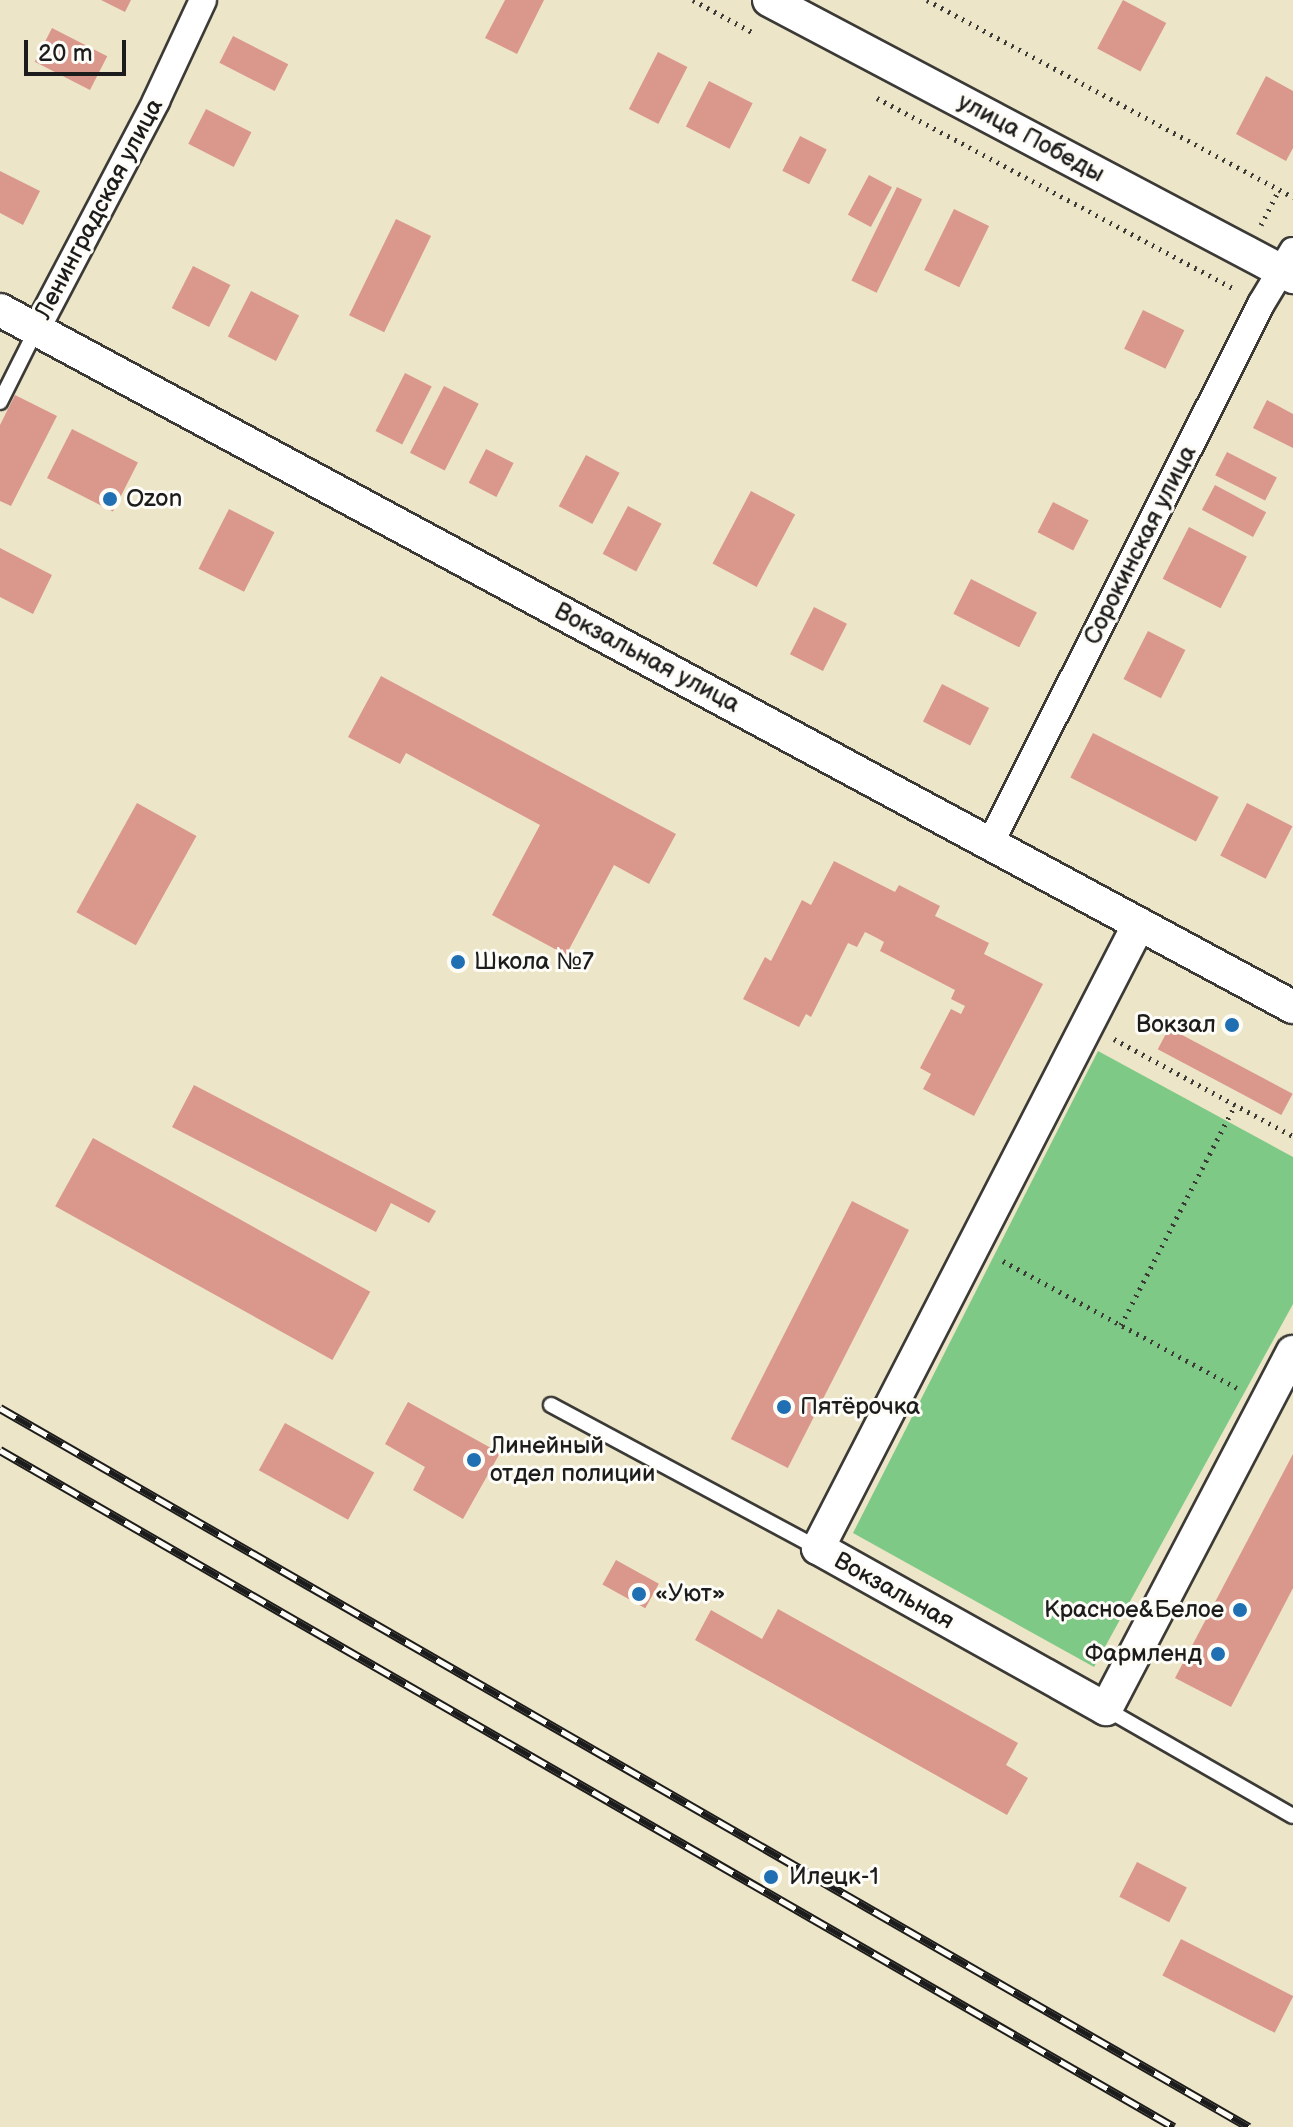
<!DOCTYPE html>
<html>
<head>
<meta charset="utf-8">
<style>
  body { margin:0 }
  #map { position:relative; width:1293px; height:2127px; overflow:hidden; background:#ede5c7; font-family:"Balsamiq Sans",sans-serif }
  div>[style] { position:absolute }
  .green>* { inset:0; background:#7fc986 }
  .building>* { inset:0; background:#da988d; transform-origin:0 0 }
  .path>* { height:5px; margin-top:-2.5px; transform-origin:0; background:repeating-linear-gradient(90deg,#3b3a36 0 2px,transparent 0 8px) }
  .roads { filter:drop-shadow(2px 0 #3b3a36) drop-shadow(-2px 0 #3b3a36) drop-shadow(0 2px #3b3a36) drop-shadow(0 -2px #3b3a36) }
  .service>* { height:14px; margin:-7px; padding:0 7px; transform-origin:7px; border-radius:7px; background:#fff }
  .minor>* { height:26px; margin:-13px; padding:0 13px; transform-origin:13px; border-radius:13px; background:#fff }
  .tertiary>* { height:32px; margin:-16px; padding:0 16px; transform-origin:16px; border-radius:16px; background:#fff }
  .rail>* { height:9px; margin-top:-4.5px; transform-origin:0; background:repeating-linear-gradient(90deg,#fdfcf7 0 18px,#1c1c1c 0 36px); box-sizing:border-box; border-block:2px solid #1c1c1c }
  .dots>* { width:22px; height:22px; translate:-50% -50%; box-sizing:border-box; border:4px solid #fdfcf7; border-radius:50% }
  span { translate:-50% -50%; white-space:nowrap; text-align:center; line-height:1.15; -webkit-text-stroke:6px #fdfcf7; paint-order:stroke }
  .street-label { font-size:24px; color:#1c1c1c }
  .poi-label { font-size:24px; color:#1c1c1c }
  .left { translate:0 -50%; text-align:left }
  .right { translate:-100% -50%; text-align:right }
  .scale { position:absolute; left:24px; top:40px; width:102px; height:36px; box-sizing:border-box; border:4px solid #1c1c1c; border-top:0; padding-left:10px; font-size:24px; line-height:28px; white-space:nowrap; color:#1c1c1c; -webkit-text-stroke:6px #fdfcf7; paint-order:stroke }
</style>
</head>
<body>
<div id="map">
  <div class="green">
    <i style="clip-path:polygon(1098px 1051px,1293px 1157px,1293px 1304px,1094px 1667px,853px 1533px)"></i>
  </div>
  <div class="building">
    <i style="clip-path:polygon(101px 0,131px 0,125px 12px)"></i>
    <i style="clip-path:polygon(505px 0,544px 0,517px 54px,485px 38px)"></i>
    <i style="left:1123px;top:0;width:49px;height:55px;rotate:28deg"></i>
    <i style="left:52px;top:28px;width:62px;height:38px;rotate:27deg"></i>
    <i style="left:233px;top:36px;width:62px;height:30px;rotate:27deg"></i>
    <i style="left:658px;top:52px;width:33px;height:64px;rotate:27deg"></i>
    <i style="clip-path:polygon(1266px 76px,1293px 91px,1293px 148px,1286px 161px,1236px 134px)"></i>
    <i style="left:709px;top:81px;width:49px;height:51px;rotate:27deg"></i>
    <i style="left:206px;top:109px;width:51px;height:39px;rotate:27deg"></i>
    <i style="left:800px;top:136px;width:30px;height:39px;rotate:27deg"></i>
    <i style="clip-path:polygon(0 171px,40px 191px,23px 225px,0 213px)"></i>
    <i style="left:869px;top:175px;width:26px;height:45px;rotate:28deg"></i>
    <i style="left:897px;top:187px;width:28px;height:104px;rotate:26deg"></i>
    <i style="left:954px;top:209px;width:39px;height:68px;rotate:26deg"></i>
    <i style="left:396px;top:219px;width:39px;height:107px;rotate:26deg"></i>
    <i style="left:193px;top:266px;width:42px;height:47px;rotate:27deg"></i>
    <i style="left:251px;top:291px;width:54px;height:51px;rotate:27deg"></i>
    <i style="left:1143px;top:310px;width:46px;height:43px;rotate:26deg"></i>
    <i style="left:405px;top:373px;width:30px;height:65px;rotate:27deg"></i>
    <i style="left:444px;top:386px;width:39px;height:75px;rotate:27deg"></i>
    <i style="clip-path:polygon(15px 395px,57px 416px,11px 506px,0 501px,0 425px)"></i>
    <i style="clip-path:polygon(1267px 400px,1293px 414px,1293px 448px,1253px 428px)"></i>
    <i style="left:72px;top:429px;width:74px;height:55px;rotate:27deg"></i>
    <i style="left:486px;top:449px;width:31px;height:38px;rotate:27deg"></i>
    <i style="left:1227px;top:452px;width:56px;height:26px;rotate:27deg"></i>
    <i style="left:586px;top:455px;width:38px;height:58px;rotate:28deg"></i>
    <i style="left:1215px;top:485px;width:58px;height:28px;rotate:28deg"></i>
    <i style="left:751px;top:491px;width:50px;height:82px;rotate:28deg"></i>
    <i style="left:1053px;top:502px;width:40px;height:34px;rotate:27deg"></i>
    <i style="left:628px;top:506px;width:38px;height:54px;rotate:28deg"></i>
    <i style="left:229px;top:509px;width:51px;height:67px;rotate:27deg"></i>
    <i style="left:1189px;top:527px;width:65px;height:58px;rotate:27deg"></i>
    <i style="clip-path:polygon(0 548px,52px 575px,33px 614px,0 597px)"></i>
    <i style="left:971px;top:579px;width:74px;height:39px;rotate:27deg"></i>
    <i style="left:814px;top:607px;width:37px;height:53px;rotate:27deg"></i>
    <i style="left:1148px;top:631px;width:42px;height:54px;rotate:27deg"></i>
    <i style="clip-path:polygon(381px 676px,676px 834px,649px 884px,614px 865px,566px 955px,492px 915px,540px 825px,406px 753px,400px 764px,348px 737px)"></i>
    <i style="left:942px;top:684px;width:53px;height:42px;rotate:27deg"></i>
    <i style="left:1093px;top:733px;width:141px;height:50px;rotate:27deg"></i>
    <i style="left:137px;top:803px;width:68px;height:125px;rotate:29deg"></i>
    <i style="left:1247px;top:803px;width:51px;height:59px;rotate:27deg"></i>
    <i style="clip-path:polygon(834px 861px,895px 892px,899px 885px,940px 906px,935px 916px,989px 943px,984px 954px,1043px 984px,974px 1116px,923px 1089px,931px 1074px,920px 1068px,951px 1009px,961px 1014px,965px 1006px,951px 999px,955px 990px,880px 951px,884px 942px,877px 938px,865px 932px,857px 947px,848px 943px,811px 1017px,806px 1014px,799px 1027px,743px 999px,765px 957px,771px 961px,802px 900px,811px 905px)"></i>
    <i style="left:1169px;top:1028px;width:140px;height:24px;rotate:28deg"></i>
    <i style="clip-path:polygon(194px 1085px,436px 1211px,429px 1223px,391px 1203px,376px 1232px,172px 1127px)"></i>
    <i style="left:93px;top:1138px;width:317px;height:78px;rotate:29deg"></i>
    <i style="left:852px;top:1201px;width:64px;height:267px;rotate:27deg"></i>
    <i style="clip-path:polygon(408px 1402px,500px 1453px,463px 1519px,413px 1490px,425px 1467px,385px 1444px)"></i>
    <i style="left:285px;top:1423px;width:102px;height:54px;rotate:29deg"></i>
    <i style="clip-path:polygon(1293px 1454px,1293px 1588px,1231px 1707px,1175px 1678px)"></i>
    <i style="left:616px;top:1560px;width:49px;height:28px;rotate:29deg"></i>
    <i style="clip-path:polygon(778px 1609px,1018px 1743px,1006px 1765px,1028px 1778px,1007px 1815px,695px 1640px,711px 1610px,762px 1639px)"></i>
    <i style="left:1137px;top:1862px;width:56px;height:39px;rotate:27deg"></i>
    <i style="left:1181px;top:1939px;width:126px;height:41px;rotate:27deg"></i>
  </div>
  <div class="path">
    <i style="left:693px;top:0;width:67px;rotate:28.5deg"></i>
    <i style="left:927px;top:0;width:416px;rotate:28.3deg"></i>
    <i style="left:877px;top:98px;width:407px;rotate:28.1deg"></i>
    <i style="left:1261px;top:225px;width:39px;rotate:-63deg"></i>
    <i style="left:1114px;top:1039px;width:204px;rotate:28.5deg"></i>
    <i style="left:1003px;top:1261px;width:266px;rotate:28.5deg"></i>
    <i style="left:1121px;top:1325px;width:248px;rotate:-62.6deg"></i>
  </div>
  <div class="roads">
    <div class="service">
      <i style="left:0;top:402px;width:80px;rotate:-63.4deg"></i>
      <i style="left:551px;top:1405px;width:303px;rotate:28.2deg"></i>
      <i style="left:1106px;top:1709px;width:215px;rotate:29.8deg"></i>
    </div>
    <div class="minor">
      <i style="left:36px;top:330px;width:259px;rotate:-62.3deg"></i>
      <i style="left:156px;top:101px;width:111px;rotate:-65deg"></i>
      <i style="left:991px;top:842px;width:602px;rotate:-63.35deg"></i>
      <i style="left:1261px;top:304px;width:62px;rotate:-58.9deg"></i>
    </div>
    <div class="tertiary">
      <i style="left:769px;top:0;width:593px;rotate:27.86deg"></i>
      <i style="left:0;top:310px;width:1469px;rotate:28.33deg"></i>
      <i style="left:1139px;top:924px;width:702px;rotate:117.22deg"></i>
      <i style="left:818px;top:1548px;width:330px;rotate:29.2deg"></i>
      <i style="left:1106px;top:1709px;width:403px;rotate:-62.4deg"></i>
    </div>
  </div>
  <div class="rail">
    <i style="left:0;top:1408px;width:1441px;rotate:29.93deg"></i>
    <i style="left:0;top:1450px;width:1355px;rotate:29.97deg"></i>
  </div>
  <div class="dots">
    <i style="left:110px;top:499px;background:#1f6fb2"></i>
    <i style="left:458px;top:962px;background:#1f6fb2"></i>
    <i style="left:1232px;top:1025px;background:#1f6fb2"></i>
    <i style="left:784px;top:1407px;background:#1f6fb2"></i>
    <i style="left:474px;top:1460px;background:#1f6fb2"></i>
    <i style="left:639px;top:1594px;background:#1f6fb2"></i>
    <i style="left:1240px;top:1610px;background:#1f6fb2"></i>
    <i style="left:1218px;top:1654px;background:#1f6fb2"></i>
    <i style="left:771px;top:1877px;background:#1f6fb2"></i>
  </div>
  <div class="street-label">
    <span style="left:1031px;top:138px;rotate:28deg">улица Победы</span>
    <span style="left:99px;top:209px;rotate:-62deg">Ленинградская улица</span>
    <span style="left:1140px;top:545px;rotate:-63deg">Сорокинская улица</span>
    <span style="left:647px;top:658px;rotate:28deg">Вокзальная улица</span>
    <span style="left:894px;top:1591px;rotate:29deg">Вокзальная</span>
  </div>
  <div class="poi-label">
    <span class="left" style="left:126px;top:499px">Ozon</span>
    <span class="left" style="left:474px;top:962px">Школа №7</span>
    <span class="right" style="left:1216px;top:1025px">Вокзал</span>
    <span class="left" style="left:800px;top:1407px">Пятёрочка</span>
    <span class="left" style="left:490px;top:1460px">Линейный<br>отдел полиции</span>
    <span class="left" style="left:655px;top:1594px">«Уют»</span>
    <span class="right" style="left:1224px;top:1610px">Красное&amp;Белое</span>
    <span class="right" style="left:1202px;top:1654px">Фармленд</span>
    <span class="left" style="left:789px;top:1877px">Илецк-1</span>
  </div>
  <div class="scale">20 m</div>
</div>
</body>
</html>
